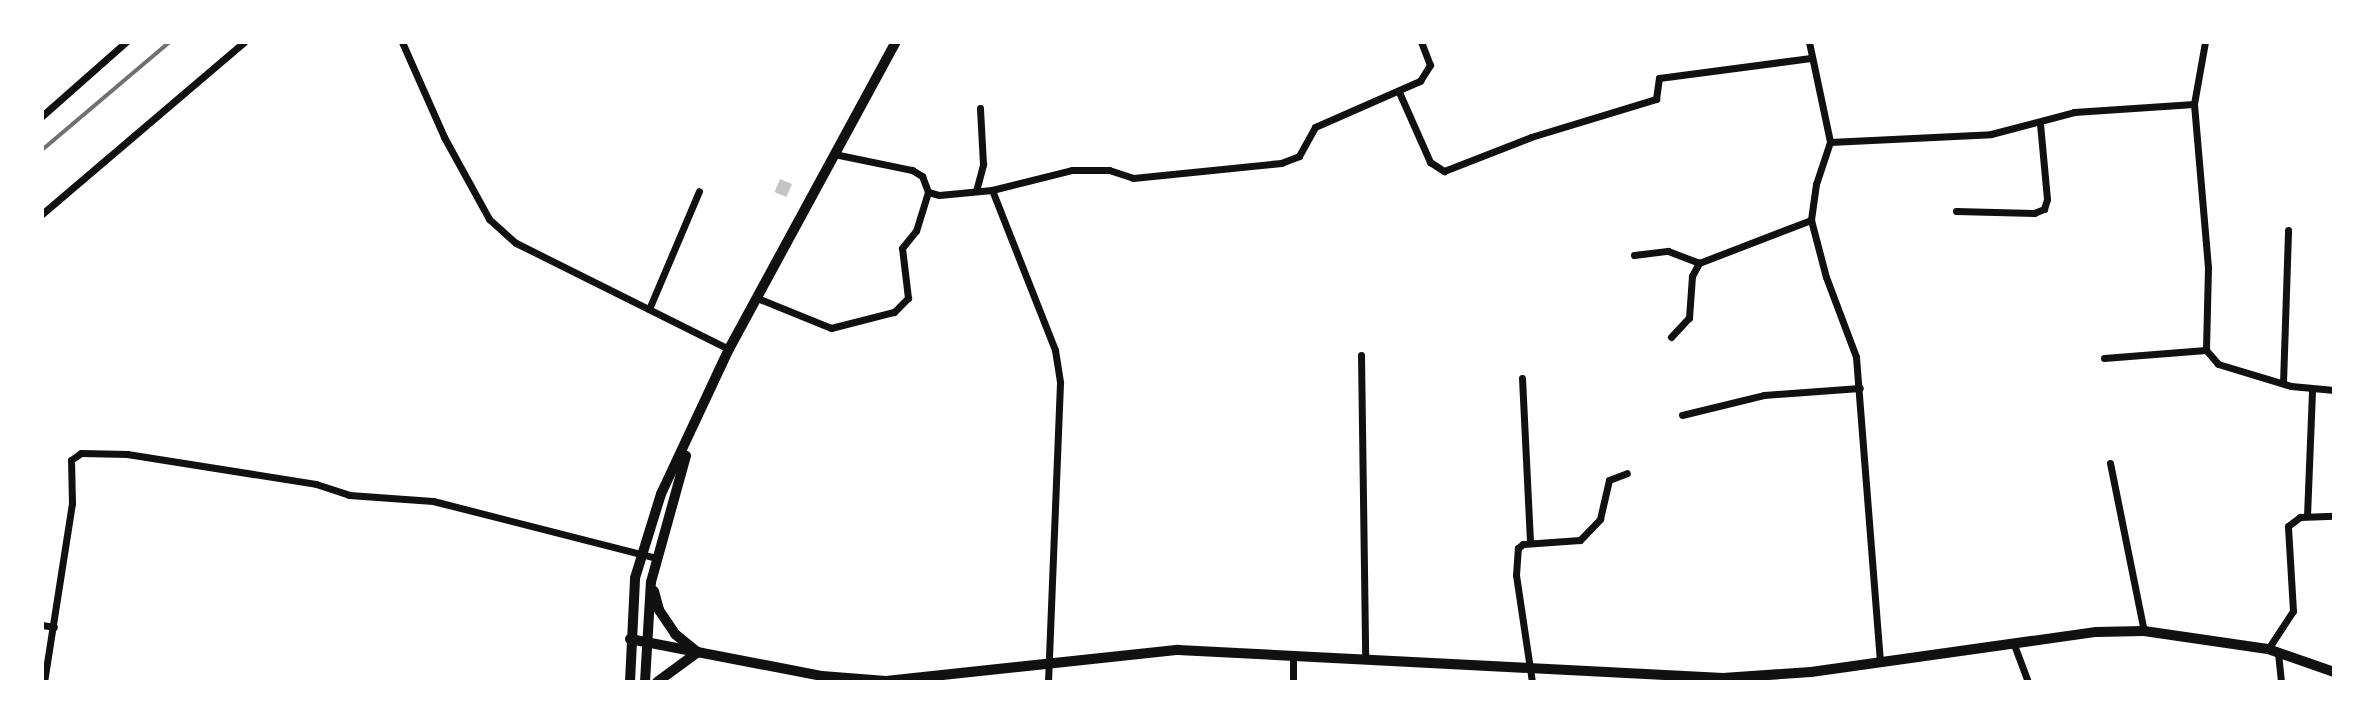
<!DOCTYPE html>
<html>
<head>
<meta charset="utf-8">
<style>
  body { margin:0 }
  #map { position:relative; width:2376px; height:724px; overflow:hidden; background:#fff; font-family:Figtree,sans-serif }
  div>[style] { position:absolute }
  .building>* { inset:0; background:#c4c4c4; transform-origin:0 0 }
  .minor>* { height:7px; margin:-3.5px; padding:0 3.5px; transform-origin:3.5px; border-radius:3.5px; background:#111 }
  .secondary>* { height:10px; margin:-5px; padding:0 5px; transform-origin:5px; border-radius:5px; background:#111 }
  .rail>* { height:3.5px; margin:-1.75px; padding:0 1.75px; transform-origin:1.75px; border-radius:1.75px; background:#707070 }
  span { translate:-50% -50%; white-space:nowrap; text-align:center; line-height:1.15; -webkit-text-stroke:5px #fff; paint-order:stroke }
  .frame { position:absolute; inset:0; border:44px solid #fff; pointer-events:none }
</style>
</head>
<body>
<div id="map">
  <div class="building">
    <i style="left:780px;top:179px;width:13px;height:14px;rotate:23deg"></i>
  </div>
  <div class="minor">
    <i style="left:402px;top:42px;width:104px;rotate:66.1deg"></i>
    <i style="left:444px;top:137px;width:94px;rotate:61.2deg"></i>
    <i style="left:489px;top:219px;width:36px;rotate:42deg"></i>
    <i style="left:516px;top:243px;width:238px;rotate:26.5deg"></i>
    <i style="left:1809px;top:42px;width:102px;rotate:78.1deg"></i>
    <i style="left:1830px;top:142px;width:44px;rotate:108.4deg"></i>
    <i style="left:1816px;top:184px;width:36px;rotate:98deg"></i>
    <i style="left:1811px;top:220px;width:59px;rotate:75.3deg"></i>
    <i style="left:1826px;top:277px;width:85px;rotate:69.4deg"></i>
    <i style="left:1856px;top:357px;width:307px;rotate:85.5deg"></i>
    <i style="left:2205px;top:42px;width:63px;rotate:100.1deg"></i>
    <i style="left:2194px;top:104px;width:164px;rotate:85.1deg"></i>
    <i style="left:2208px;top:267px;width:83px;rotate:91.4deg"></i>
    <i style="left:2206px;top:350px;width:18px;rotate:49deg"></i>
    <i style="left:2218px;top:364px;width:76px;rotate:16.8deg"></i>
    <i style="left:2291px;top:386px;width:43px;rotate:5.3deg"></i>
    <i style="left:1399px;top:92px;width:77px;rotate:66.1deg"></i>
    <i style="left:1430px;top:162px;width:17px;rotate:33deg"></i>
    <i style="left:1444px;top:171px;width:93px;rotate:-21.3deg"></i>
    <i style="left:1531px;top:137px;width:131px;rotate:-16.9deg"></i>
    <i style="left:1656px;top:99px;width:21px;rotate:-82deg"></i>
    <i style="left:1659px;top:78px;width:153px;rotate:-7.5deg"></i>
    <i style="left:42px;top:116px;width:112px;rotate:-41.4deg"></i>
    <i style="left:1830px;top:142px;width:161px;rotate:-2.8deg"></i>
    <i style="left:1991px;top:134px;width:86px;rotate:-14.8deg"></i>
    <i style="left:2074px;top:112px;width:120px;rotate:-3.8deg"></i>
    <i style="left:834px;top:154px;width:80px;rotate:11.6deg"></i>
    <i style="left:912px;top:170px;width:12px;rotate:31deg"></i>
    <i style="left:922px;top:176px;width:17px;rotate:69deg"></i>
    <i style="left:928px;top:192px;width:11px;rotate:15deg"></i>
    <i style="left:939px;top:195px;width:53px;rotate:-5.4deg"></i>
    <i style="left:992px;top:190px;width:82px;rotate:-14deg"></i>
    <i style="left:1072px;top:170px;width:37px"></i>
    <i style="left:1109px;top:170px;width:25px;rotate:18deg"></i>
    <i style="left:1133px;top:178px;width:149px;rotate:-5.8deg"></i>
    <i style="left:1281px;top:163px;width:19px;rotate:-21deg"></i>
    <i style="left:1299px;top:156px;width:33px;rotate:-61deg"></i>
    <i style="left:1315px;top:127px;width:115px;rotate:-23.7deg"></i>
    <i style="left:1420px;top:81px;width:19px;rotate:-58deg"></i>
    <i style="left:1430px;top:65px;width:25px;rotate:-111deg"></i>
    <i style="left:992px;top:190px;width:172px;rotate:68.5deg"></i>
    <i style="left:1055px;top:350px;width:33px;rotate:81deg"></i>
    <i style="left:1060px;top:383px;width:299px;rotate:92.3deg"></i>
    <i style="left:976px;top:191px;width:28px;rotate:-75deg"></i>
    <i style="left:983px;top:164px;width:56px;rotate:-93.1deg"></i>
    <i style="left:1956px;top:211px;width:78px;rotate:1.5deg"></i>
    <i style="left:2034px;top:213px;width:11px;rotate:-22deg"></i>
    <i style="left:2044px;top:209px;width:10px;rotate:-73deg"></i>
    <i style="left:2047px;top:199px;width:76px;rotate:-95.3deg"></i>
    <i style="left:42px;top:214px;width:265px;rotate:-40.4deg"></i>
    <i style="left:1634px;top:255px;width:34px;rotate:-7deg"></i>
    <i style="left:1668px;top:251px;width:33px;rotate:21deg"></i>
    <i style="left:757px;top:298px;width:80px;rotate:22.1deg"></i>
    <i style="left:831px;top:328px;width:65px;rotate:-14.3deg"></i>
    <i style="left:894px;top:312px;width:20px;rotate:-45deg"></i>
    <i style="left:908px;top:298px;width:50px;rotate:-96.8deg"></i>
    <i style="left:902px;top:248px;width:22px;rotate:-51deg"></i>
    <i style="left:916px;top:231px;width:41px;rotate:-72.9deg"></i>
    <i style="left:649px;top:309px;width:128px;rotate:-67deg"></i>
    <i style="left:1671px;top:337px;width:26px;rotate:-47deg"></i>
    <i style="left:1689px;top:318px;width:42px;rotate:-85.9deg"></i>
    <i style="left:1692px;top:276px;width:15px;rotate:-62deg"></i>
    <i style="left:1699px;top:263px;width:120px;rotate:-21deg"></i>
    <i style="left:1361px;top:355px;width:303px;rotate:89.2deg"></i>
    <i style="left:2104px;top:358px;width:102px;rotate:-4.5deg"></i>
    <i style="left:1522px;top:378px;width:165px;rotate:87.2deg"></i>
    <i style="left:2283px;top:383px;width:153px;rotate:-88.1deg"></i>
    <i style="left:1682px;top:415px;width:84px;rotate:-13.7deg"></i>
    <i style="left:1764px;top:395px;width:96px;rotate:-4.2deg"></i>
    <i style="left:2110px;top:463px;width:171px;rotate:78.6deg"></i>
    <i style="left:2307px;top:516px;width:126px;rotate:-87.7deg"></i>
    <i style="left:42px;top:625px;width:12px;rotate:9deg"></i>
    <i style="left:2013px;top:642px;width:43px;rotate:69.4deg"></i>
    <i style="left:2268px;top:649px;width:45px;rotate:-56.7deg"></i>
    <i style="left:2293px;top:611px;width:85px;rotate:-93.4deg"></i>
    <i style="left:2288px;top:526px;width:15px;rotate:-37deg"></i>
    <i style="left:2300px;top:517px;width:34px;rotate:-2deg"></i>
    <i style="left:2278px;top:653px;width:29px;rotate:84deg"></i>
    <i style="left:1293px;top:655px;width:27px;rotate:90deg"></i>
    <i style="left:44px;top:682px;width:181px;rotate:-81.1deg"></i>
    <i style="left:72px;top:503px;width:43px;rotate:-91.3deg"></i>
    <i style="left:71px;top:460px;width:12px;rotate:-35deg"></i>
    <i style="left:81px;top:453px;width:46px;rotate:1.2deg"></i>
    <i style="left:127px;top:454px;width:191px;rotate:9deg"></i>
    <i style="left:316px;top:484px;width:35px;rotate:18deg"></i>
    <i style="left:349px;top:495px;width:84px;rotate:4.1deg"></i>
    <i style="left:433px;top:501px;width:230px;rotate:14.3deg"></i>
    <i style="left:1532px;top:682px;width:108px;rotate:-98.5deg"></i>
    <i style="left:1516px;top:575px;width:27px;rotate:-86deg"></i>
    <i style="left:1518px;top:548px;width:6px;rotate:-39deg"></i>
    <i style="left:1523px;top:544px;width:57px;rotate:-4deg"></i>
    <i style="left:1580px;top:540px;width:29px;rotate:-46deg"></i>
    <i style="left:1600px;top:519px;width:40px;rotate:-77deg"></i>
    <i style="left:1609px;top:480px;width:19px;rotate:-21deg"></i>
  </div>
  <div class="secondary">
    <i style="left:654px;top:591px;width:20px;rotate:75deg"></i>
    <i style="left:659px;top:610px;width:29px;rotate:56deg"></i>
    <i style="left:675px;top:634px;width:27px;rotate:39deg"></i>
    <i style="left:630px;top:639px;width:196px;rotate:10.9deg"></i>
    <i style="left:822px;top:676px;width:64px;rotate:4.5deg"></i>
    <i style="left:886px;top:681px;width:294px;rotate:-6.1deg"></i>
    <i style="left:1178px;top:650px;width:546px;rotate:2.94deg"></i>
    <i style="left:1723px;top:678px;width:88px;rotate:-3.9deg"></i>
    <i style="left:1811px;top:672px;width:288px;rotate:-8deg"></i>
    <i style="left:2096px;top:632px;width:48px;rotate:-1.2deg"></i>
    <i style="left:2144px;top:631px;width:125px;rotate:8.3deg"></i>
    <i style="left:2268px;top:649px;width:70px;rotate:19.2deg"></i>
    <i style="left:630px;top:682px;width:104px;rotate:-87.2deg"></i>
    <i style="left:635px;top:578px;width:88px;rotate:-72.8deg"></i>
    <i style="left:661px;top:494px;width:160px;rotate:-64.9deg"></i>
    <i style="left:729px;top:349px;width:349px;rotate:-61.5deg"></i>
    <i style="left:645px;top:682px;width:100px;rotate:-86.6deg"></i>
    <i style="left:651px;top:582px;width:131px;rotate:-74.5deg"></i>
    <i style="left:657px;top:682px;width:51px;rotate:-36.2deg"></i>
  </div>
  <div class="rail">
    <i style="left:42px;top:150px;width:167px;rotate:-40.2deg"></i>
  </div>
  <div class="frame"></div>
</div>
</body>
</html>
